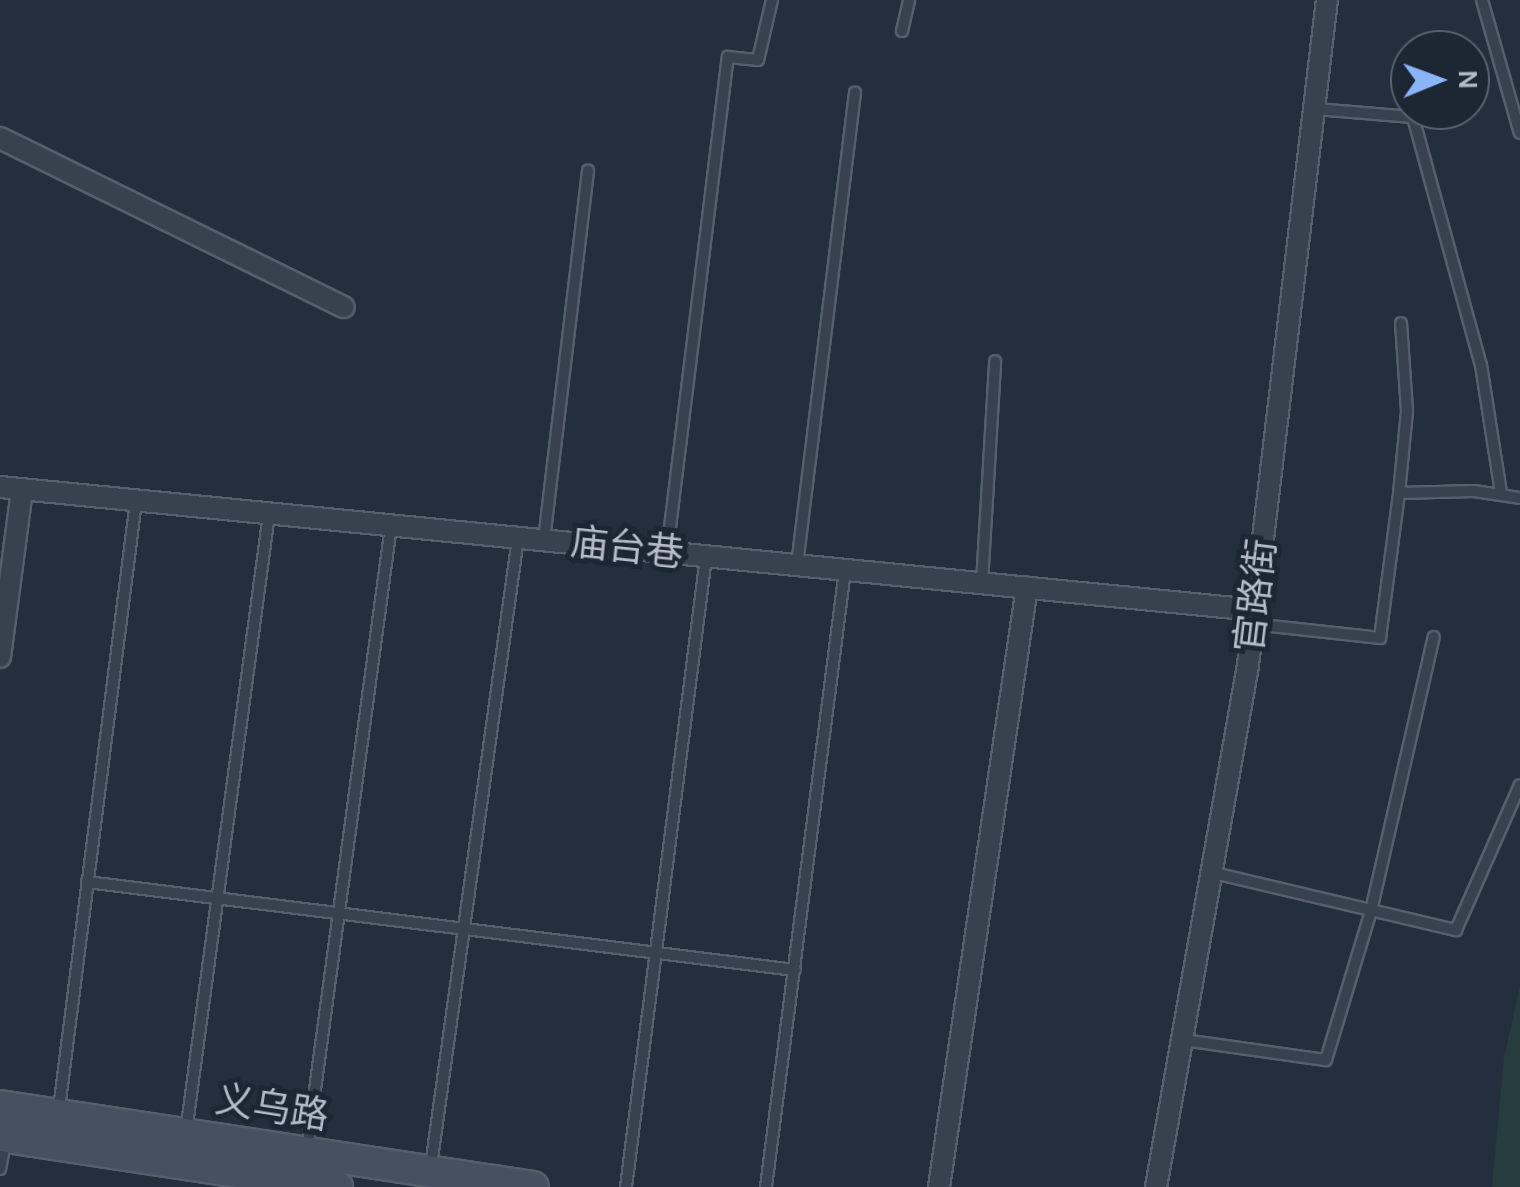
<!DOCTYPE html>
<html>
<head>
<meta charset="utf-8">
<style>
  body { margin:0 }
  #map { position:relative; width:1520px; height:1187px; overflow:hidden; background:#242f3e; font-family:Karla,"Noto Sans SC",sans-serif }
  div>[style] { position:absolute }
  .green>* { inset:0; background:#263c3f }
  .roads { filter:drop-shadow(2px 0 #565f6c) drop-shadow(-2px 0 #565f6c) drop-shadow(0 2px #565f6c) drop-shadow(0 -2px #565f6c) }
  .lane>* { height:10px; margin:-5px; padding:0 5px; transform-origin:5px; border-radius:5px; background:#38414e }
  .street>* { height:20px; margin:-10px; padding:0 10px; transform-origin:10px; border-radius:10px; background:#38414e }
  .secondary>* { height:30px; margin:-15px; padding:0 15px; transform-origin:15px; border-radius:15px; background:#465061 }
  span { translate:-50% -50%; white-space:nowrap; text-align:center; line-height:1.15; -webkit-text-stroke:10px #1d2633; paint-order:stroke }
  .street-label { font-size:38px; color:#b4bcc9 }
  .north { position:absolute; left:1390px; top:30px; width:100px; height:100px; box-sizing:border-box; background:#1d2633; border:2px solid #59626f; border-radius:50%; rotate:89deg; font-size:28px; font-weight:700; line-height:40px; text-align:center; color:#b4bcc9 }
  .north::after { content:''; display:block; margin:auto; width:35px; height:45px; background:#8ab4f8; clip-path:polygon(50% 0,100% 100%,50% 72%,0 100%) }
</style>
</head>
<body>
<div id="map">
  <div class="green">
    <i style="clip-path:polygon(1520px 986px,1520px 1187px,1492px 1187px,1504px 1058px)"></i>
  </div>
  <div class="roads">
    <div class="lane">
      <i style="left:1482px;top:0;width:138px;rotate:74.1deg"></i>
      <i style="left:902px;top:31px;width:32px;rotate:-77deg"></i>
      <i style="left:1315px;top:109px;width:98px;rotate:4.7deg"></i>
      <i style="left:1413px;top:117px;width:257px;rotate:74.7deg"></i>
      <i style="left:1481px;top:365px;width:129px;rotate:81.1deg"></i>
      <i style="left:1399px;top:493px;width:82px;rotate:-84.4deg"></i>
      <i style="left:1407px;top:411px;width:88px;rotate:-93.9deg"></i>
      <i style="left:544px;top:540px;width:372px;rotate:-83.2deg"></i>
      <i style="left:667px;top:552px;width:499px;rotate:-83deg"></i>
      <i style="left:728px;top:57px;width:30px;rotate:6deg"></i>
      <i style="left:758px;top:60px;width:62px;rotate:-76.9deg"></i>
      <i style="left:797px;top:565px;width:476px;rotate:-83deg"></i>
      <i style="left:982px;top:583px;width:222px;rotate:-86.6deg"></i>
      <i style="left:1253px;top:624px;width:128px;rotate:6.3deg"></i>
      <i style="left:1380px;top:638px;width:146px;rotate:-82.5deg"></i>
      <i style="left:1399px;top:493px;width:75px;rotate:-1.5deg"></i>
      <i style="left:1474px;top:491px;width:47px;rotate:8.7deg"></i>
      <i style="left:1214px;top:873px;width:249px;rotate:13.3deg"></i>
      <i style="left:1456px;top:930px;width:158px;rotate:-66.2deg"></i>
      <i style="left:87px;top:882px;width:713px;rotate:7.09deg"></i>
      <i style="left:1183px;top:1040px;width:144px;rotate:8deg"></i>
      <i style="left:1326px;top:1060px;width:156px;rotate:-73.2deg"></i>
      <i style="left:1371px;top:911px;width:281px;rotate:-77.1deg"></i>
      <i style="left:59px;top:1109px;width:613px;rotate:-82.78deg"></i>
      <i style="left:186px;top:1132px;width:624px;rotate:-82.35deg"></i>
      <i style="left:307px;top:1149px;width:629px;rotate:-82.32deg"></i>
      <i style="left:431px;top:1166px;width:634px;rotate:-82.11deg"></i>
      <i style="left:0;top:1169px;width:32px;rotate:-79deg"></i>
      <i style="left:626px;top:1187px;width:635px;rotate:-82.76deg"></i>
      <i style="left:766px;top:1187px;width:622px;rotate:-82.7deg"></i>
    </div>
    <div class="street">
      <i style="left:0;top:138px;width:383px;rotate:26.2deg"></i>
      <i style="left:0;top:487px;width:1261px;rotate:5.6deg"></i>
      <i style="left:0;top:657px;width:169px;rotate:-82.5deg"></i>
      <i style="left:939px;top:1187px;width:606px;rotate:-81.66deg"></i>
      <i style="left:1156px;top:1187px;width:530px;rotate:-80deg"></i>
      <i style="left:1248px;top:665px;width:670px;rotate:-83.23deg"></i>
    </div>
    <div class="secondary">
      <i style="left:0;top:1106px;width:539px;rotate:8.64deg"></i>
      <i style="left:0;top:1136px;width:341px;rotate:8.6deg"></i>
    </div>
  </div>
  <div class="street-label">
    <span style="left:627px;top:548px;rotate:6deg">庙台巷</span>
    <span style="left:1256px;top:596px;rotate:-83deg">官路街</span>
    <span style="left:272px;top:1108px;rotate:9deg">义乌路</span>
  </div>
  <div class="north">N</div>
</div>
</body>
</html>
